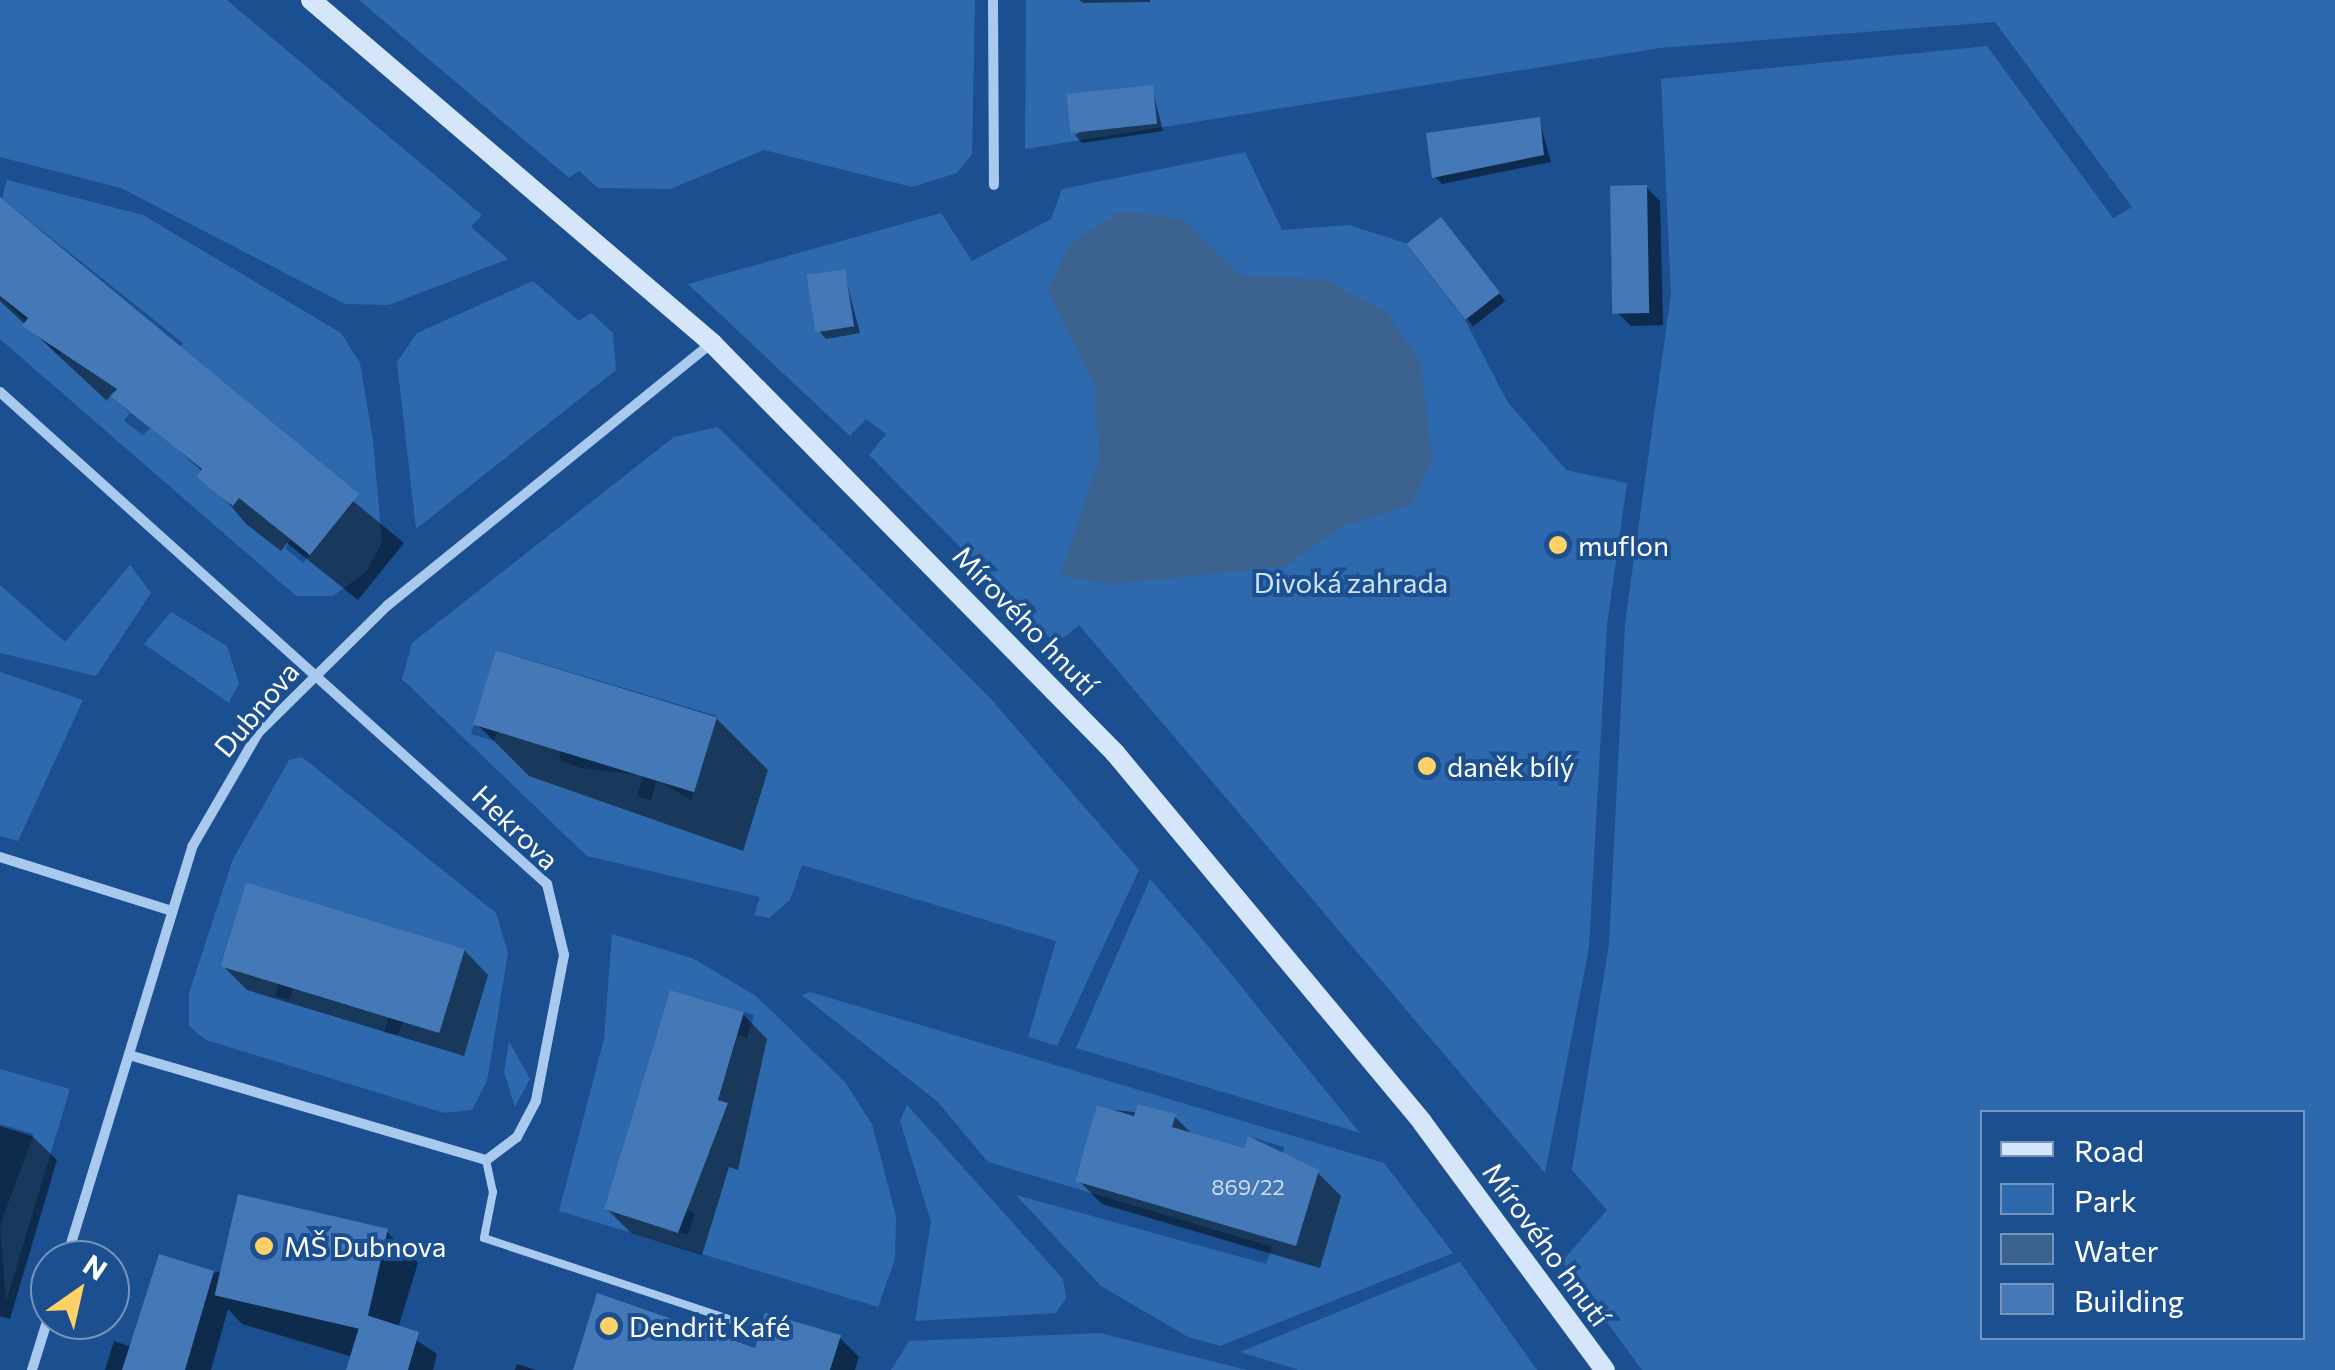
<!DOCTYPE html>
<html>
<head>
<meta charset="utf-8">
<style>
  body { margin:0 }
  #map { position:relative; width:2335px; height:1370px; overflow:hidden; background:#1b4f8f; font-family:Commissioner,sans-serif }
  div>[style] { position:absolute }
  .green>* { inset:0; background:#2e69ad }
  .water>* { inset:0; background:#3c6290 }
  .shadow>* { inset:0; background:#0007; transform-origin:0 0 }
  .building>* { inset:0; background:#4478b7; transform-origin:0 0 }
  .service>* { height:8px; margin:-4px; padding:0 4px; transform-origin:4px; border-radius:4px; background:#a9c9ee }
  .minor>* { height:10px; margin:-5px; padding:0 5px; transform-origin:5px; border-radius:5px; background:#a9c9ee }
  .secondary>* { height:20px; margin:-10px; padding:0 10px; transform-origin:10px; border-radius:10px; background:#d6e6fa }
  .dots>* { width:28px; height:28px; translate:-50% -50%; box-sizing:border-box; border:5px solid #1b4f8f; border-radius:50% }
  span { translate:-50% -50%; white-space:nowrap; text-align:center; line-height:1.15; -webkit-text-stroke:8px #1b4f8f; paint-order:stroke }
  .number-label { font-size:22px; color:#d0dded }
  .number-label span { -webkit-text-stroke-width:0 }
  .poi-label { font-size:28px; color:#fff }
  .left { translate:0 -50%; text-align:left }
  .park-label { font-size:28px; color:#cfe3fa }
  .street-label { font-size:28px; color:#fff }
  .legend { position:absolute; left:1980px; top:1110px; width:325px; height:230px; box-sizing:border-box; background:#1b4f8f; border:2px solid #7695bc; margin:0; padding:12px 18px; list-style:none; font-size:30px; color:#fff }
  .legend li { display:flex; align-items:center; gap:20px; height:50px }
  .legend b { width:50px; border:2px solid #7695bc }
  .north { position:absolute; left:30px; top:1240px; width:100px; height:100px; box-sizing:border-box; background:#1b4f8f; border:2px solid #7695bc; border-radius:50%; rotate:34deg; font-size:28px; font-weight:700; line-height:40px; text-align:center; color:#fff }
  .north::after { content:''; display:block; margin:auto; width:35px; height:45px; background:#ffd166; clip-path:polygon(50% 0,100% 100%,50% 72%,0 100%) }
</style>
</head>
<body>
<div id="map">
  <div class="green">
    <i style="clip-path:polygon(0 0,227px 0,482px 215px,471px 227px,508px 259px,389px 305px,345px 304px,121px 188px,0 157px)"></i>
    <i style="clip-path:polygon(359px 0,975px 0,972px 154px,957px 173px,912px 187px,764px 150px,670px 189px,598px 188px,579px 171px,569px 178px)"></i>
    <i style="clip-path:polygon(evenodd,1026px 0,2335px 0,2335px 1370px,1642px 1370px,1562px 1261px,1607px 1210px,1572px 1170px,1609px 944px,1625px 623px,1671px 294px,1661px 79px,1987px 46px,2113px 218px,2132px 207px,1995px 22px,1660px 48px,1025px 149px,1026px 0,1982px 1112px,2302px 1112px,2302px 1338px,1982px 1338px,1982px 1112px)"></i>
    <i style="clip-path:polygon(evenodd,1245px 152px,1282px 230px,1349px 225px,1405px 243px,1465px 320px,1507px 401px,1566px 470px,1627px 483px,1607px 625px,1589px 948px,1545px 1173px,1079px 625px,1056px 644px,869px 455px,886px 434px,866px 419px,850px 436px,688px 284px,941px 213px,972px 261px,1051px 219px,1062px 189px,1245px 152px,844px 269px,854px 326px,817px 332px,807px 276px,844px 269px)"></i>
    <i style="clip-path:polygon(7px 180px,143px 215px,341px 333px,360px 363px,373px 440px,382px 542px,366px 572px,333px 596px,296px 596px,0 339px,0 296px,58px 355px,65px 347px,117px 389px,111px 397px,130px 413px,124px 421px,143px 435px,150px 428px,202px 469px,196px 478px,232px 506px,239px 498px,291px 540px,285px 548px,303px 563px,358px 494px,177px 351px,183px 343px,5px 201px,0 206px)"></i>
    <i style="clip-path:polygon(533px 281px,579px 321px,591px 313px,613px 333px,616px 370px,416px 529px,397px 362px,417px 333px)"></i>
    <i style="clip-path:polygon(evenodd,718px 427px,990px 698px,1139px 870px,1057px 1046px,1028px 1037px,1056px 941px,802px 865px,790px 900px,769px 918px,754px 915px,760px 897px,587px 856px,402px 679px,412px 643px,674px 437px,718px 427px,497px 650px,717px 716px,691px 800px,657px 780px,651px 800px,637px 796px,643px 775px,581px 768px,559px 760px,561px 751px,497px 732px,494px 741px,471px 734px,497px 650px)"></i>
    <i style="clip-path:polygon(130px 565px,151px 593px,96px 676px,0 653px,0 585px,65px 642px)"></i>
    <i style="clip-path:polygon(171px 612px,227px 646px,239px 683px,229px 703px,144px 644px)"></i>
    <i style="clip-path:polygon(0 672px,83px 700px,18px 841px,0 836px)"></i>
    <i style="clip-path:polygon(evenodd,302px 757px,496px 913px,508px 953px,487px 1081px,472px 1110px,444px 1113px,206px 1040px,189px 1026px,189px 993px,233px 859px,289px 760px,302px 757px,246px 882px,465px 949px,439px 1033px,406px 1012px,398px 1035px,384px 1032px,391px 1007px,355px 997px,351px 1007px,308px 993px,297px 979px,289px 1000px,275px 996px,282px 974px,220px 966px,246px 882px)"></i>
    <i style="clip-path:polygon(1150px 879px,1209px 947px,1360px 1133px,1076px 1048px)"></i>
    <i style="clip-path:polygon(evenodd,612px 934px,692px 958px,756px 996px,845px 1082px,872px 1124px,896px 1216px,895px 1259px,878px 1307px,559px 1211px,604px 1039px,612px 934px,670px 990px,754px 1015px,747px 1038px,738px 1035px,718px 1100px,728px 1104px,685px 1209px,695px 1213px,688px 1235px,604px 1209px,670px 990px)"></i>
    <i style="clip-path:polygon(evenodd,810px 992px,1384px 1163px,1453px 1253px,1220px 1346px,1188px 1337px,1101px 1286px,1016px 1195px,1266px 1264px,1272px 1247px,988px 1162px,938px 1102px,802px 995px,810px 992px,1139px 1104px,1175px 1114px,1172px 1127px,1244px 1148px,1248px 1136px,1284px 1147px,1281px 1159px,1223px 1224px,1075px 1180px,1098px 1105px,1135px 1116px,1139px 1104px)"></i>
    <i style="clip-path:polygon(509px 1041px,530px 1079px,515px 1107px,504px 1072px)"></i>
    <i style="clip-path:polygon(0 1069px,70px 1089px,6px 1302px,0 1225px,34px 1134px,0 1124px)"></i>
    <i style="clip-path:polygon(907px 1105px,1063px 1279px,1066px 1298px,1056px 1313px,915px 1321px,931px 1222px,900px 1121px)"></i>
    <i style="clip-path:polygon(1460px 1262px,1537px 1370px,1299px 1370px,1240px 1352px)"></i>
    <i style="clip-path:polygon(1100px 1333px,1247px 1370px,891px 1370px,909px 1341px)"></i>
  </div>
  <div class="water">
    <i style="clip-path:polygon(1121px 211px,1181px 219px,1241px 275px,1326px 280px,1386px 312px,1421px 363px,1432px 459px,1411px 505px,1342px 526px,1285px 567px,1112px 584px,1061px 576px,1099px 458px,1095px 386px,1048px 290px,1070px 244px)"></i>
  </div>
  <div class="shadow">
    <i style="clip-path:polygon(1079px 0,1150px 0,1150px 2px,1083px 3px)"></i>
    <i style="clip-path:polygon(1152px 88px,1163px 131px,1082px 143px,1075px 135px)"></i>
    <i style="clip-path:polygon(1539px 120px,1551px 162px,1442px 184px,1435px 177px)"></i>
    <i style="clip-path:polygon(1646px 187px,1660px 201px,1663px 325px,1631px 326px,1617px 312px)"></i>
    <i style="clip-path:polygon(0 210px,404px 543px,358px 600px,287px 543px,281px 551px,246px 524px,203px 472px,113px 392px,107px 401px,0 301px)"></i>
    <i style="left:1448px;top:228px;width:93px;height:41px;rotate:52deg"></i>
    <i style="clip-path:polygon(844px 272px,860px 333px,826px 339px,819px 331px)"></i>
    <i style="clip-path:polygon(716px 718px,768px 770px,743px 851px,529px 776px,477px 724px)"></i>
    <i style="clip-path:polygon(464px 950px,488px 975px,464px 1056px,247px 990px,223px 966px)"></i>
    <i style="clip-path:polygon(743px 1014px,767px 1039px,738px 1170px,729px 1167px,702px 1255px,631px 1233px,607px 1209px)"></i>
    <i style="clip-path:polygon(1099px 1108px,1175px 1117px,1194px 1136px,1317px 1172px,1341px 1196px,1320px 1268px,1102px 1204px,1078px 1180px)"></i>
    <i style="clip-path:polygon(0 1126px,32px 1136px,57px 1160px,10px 1319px,0 1316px)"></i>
    <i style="clip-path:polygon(387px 1232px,418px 1263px,398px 1328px,437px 1354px,433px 1370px,349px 1370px,353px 1357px,242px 1324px,228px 1309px,211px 1370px,105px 1370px,114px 1341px,132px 1347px,213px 1273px)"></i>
    <i style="clip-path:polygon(839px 1337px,859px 1357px,855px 1370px,576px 1370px)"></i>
    <i style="clip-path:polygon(517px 1364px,536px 1370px,515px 1370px)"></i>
  </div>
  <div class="building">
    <i style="left:1153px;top:85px;width:39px;height:87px;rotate:84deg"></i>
    <i style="clip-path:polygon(1540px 117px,1544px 155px,1432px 178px,1426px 133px)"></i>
    <i style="left:1647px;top:185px;width:128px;height:37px;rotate:89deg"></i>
    <i style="clip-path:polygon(0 197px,359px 494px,310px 555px,239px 498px,233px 506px,214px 492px,196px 477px,202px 469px,111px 397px,117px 389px,22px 326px,28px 318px,0 296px)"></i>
    <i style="left:1441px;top:217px;width:96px;height:44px;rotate:52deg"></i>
    <i style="left:845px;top:269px;width:58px;height:39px;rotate:81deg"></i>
    <i style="left:496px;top:650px;width:231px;height:78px;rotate:17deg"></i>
    <i style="left:246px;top:882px;width:229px;height:88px;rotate:17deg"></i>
    <i style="clip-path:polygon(670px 990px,744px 1012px,718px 1100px,728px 1103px,678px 1233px,604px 1209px)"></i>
    <i style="clip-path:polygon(1138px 1104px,1176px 1114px,1172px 1127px,1244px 1148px,1248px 1136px,1319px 1170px,1296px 1246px,1075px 1181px,1097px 1105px,1134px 1116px)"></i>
    <i style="left:238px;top:1194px;width:154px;height:104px;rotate:13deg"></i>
    <i style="clip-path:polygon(159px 1254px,214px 1271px,185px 1370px,122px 1370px)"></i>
    <i style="clip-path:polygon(597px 1293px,755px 1348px,765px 1313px,841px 1335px,830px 1370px,573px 1370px)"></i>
    <i style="clip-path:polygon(363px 1314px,419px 1332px,408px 1370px,346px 1370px)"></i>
  </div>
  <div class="service">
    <i style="left:486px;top:1160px;width:33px;rotate:78deg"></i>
    <i style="left:493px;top:1192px;width:47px;rotate:101.1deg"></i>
    <i style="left:484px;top:1238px;width:261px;rotate:18.3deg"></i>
  </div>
  <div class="minor">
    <i style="left:993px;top:0;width:185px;rotate:89.7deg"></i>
    <i style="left:0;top:392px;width:736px;rotate:41.97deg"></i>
    <i style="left:547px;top:884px;width:73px;rotate:76.5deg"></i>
    <i style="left:564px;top:955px;width:149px;rotate:100.9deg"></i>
    <i style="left:536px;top:1101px;width:41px;rotate:117.8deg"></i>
    <i style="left:517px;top:1137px;width:39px;rotate:143deg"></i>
    <i style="left:486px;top:1160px;width:372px;rotate:-163.6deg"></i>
    <i style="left:0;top:857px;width:177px;rotate:17.4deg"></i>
    <i style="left:66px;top:1260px;width:432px;rotate:-73deg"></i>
    <i style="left:192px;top:847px;width:132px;rotate:-59.9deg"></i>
    <i style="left:258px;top:733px;width:182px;rotate:-44.6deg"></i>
    <i style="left:388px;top:605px;width:417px;rotate:-39deg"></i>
    <i style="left:32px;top:1370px;width:61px;rotate:-72.8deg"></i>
  </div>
  <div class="secondary">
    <i style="left:311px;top:0;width:528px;rotate:40.54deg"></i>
    <i style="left:712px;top:343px;width:575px;rotate:45.49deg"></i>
    <i style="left:1115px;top:753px;width:480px;rotate:50.2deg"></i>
    <i style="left:1422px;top:1122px;width:308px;rotate:53.6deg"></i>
  </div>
  <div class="dots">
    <i style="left:1558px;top:545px;background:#ffd166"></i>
    <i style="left:1427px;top:766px;background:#ffd166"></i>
    <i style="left:264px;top:1246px;background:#ffd166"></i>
    <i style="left:609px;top:1326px;background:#ffd166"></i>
  </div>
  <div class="number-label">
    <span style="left:1248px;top:1187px">869/22</span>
  </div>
  <div class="poi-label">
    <span class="left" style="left:1578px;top:545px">muflon</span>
    <span class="left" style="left:1447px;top:766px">daněk bílý</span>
    <span class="left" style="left:284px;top:1246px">MŠ Dubnova</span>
    <span class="left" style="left:629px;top:1326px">Dendrit Kafé</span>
  </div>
  <div class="park-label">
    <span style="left:1351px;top:582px">Divoká zahrada</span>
  </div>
  <div class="street-label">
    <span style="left:1026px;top:620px;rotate:46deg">Mírového hnutí</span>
    <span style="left:256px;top:709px;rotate:-50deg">Dubnova</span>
    <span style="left:516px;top:827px;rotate:44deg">Hekrova</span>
    <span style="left:1547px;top:1244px;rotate:54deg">Mírového hnutí</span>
  </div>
  <ul class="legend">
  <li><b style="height:12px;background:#d6e6fa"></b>Road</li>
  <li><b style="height:28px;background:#2e69ad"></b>Park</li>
  <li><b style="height:28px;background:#3c6290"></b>Water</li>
  <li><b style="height:28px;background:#4478b7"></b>Building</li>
  </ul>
  <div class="north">N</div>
</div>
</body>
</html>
